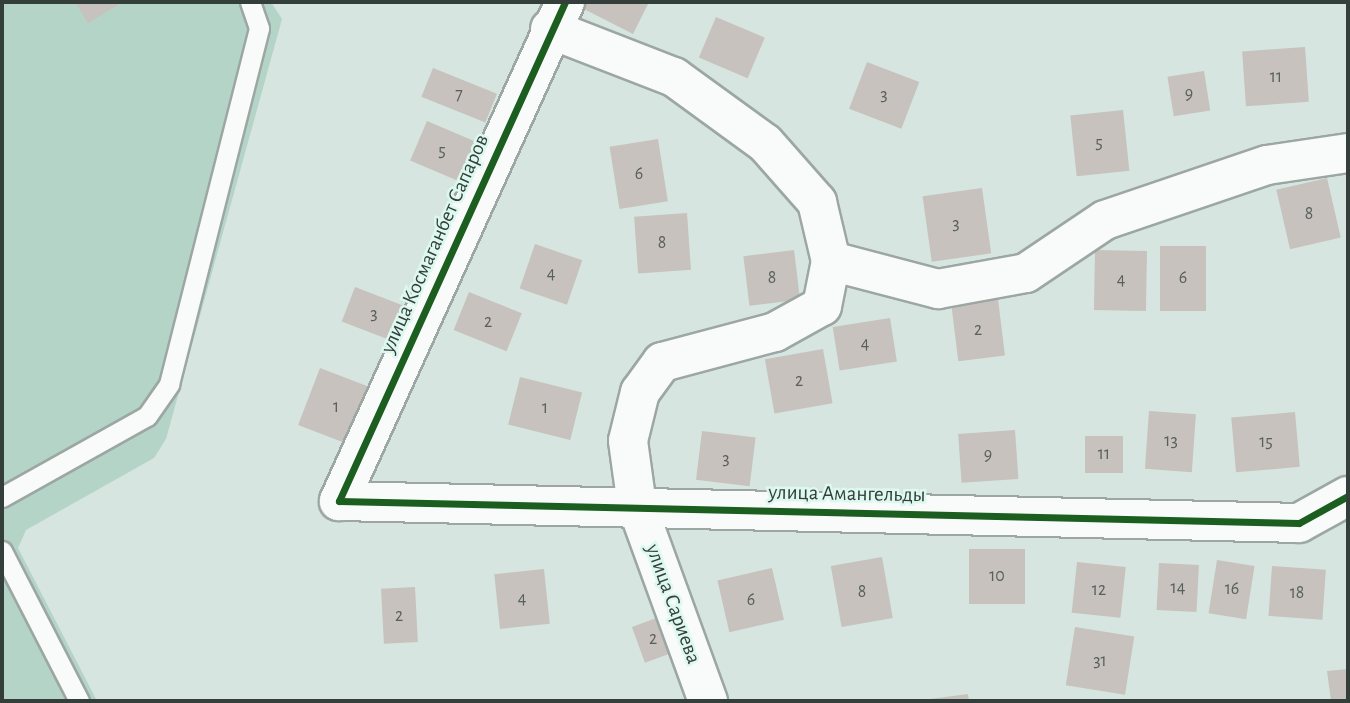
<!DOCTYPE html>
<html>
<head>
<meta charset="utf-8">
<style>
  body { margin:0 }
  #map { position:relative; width:1350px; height:703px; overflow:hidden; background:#d6e5e0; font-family:"Alegreya Sans",sans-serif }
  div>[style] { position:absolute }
  .green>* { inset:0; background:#b4d4c8 }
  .building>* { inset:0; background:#c7c2bd; transform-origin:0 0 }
  .roads { filter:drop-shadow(2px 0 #9ca7a4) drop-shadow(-2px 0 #9ca7a4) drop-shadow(0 2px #9ca7a4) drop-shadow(0 -2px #9ca7a4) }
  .service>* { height:19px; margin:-9.5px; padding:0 9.5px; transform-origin:9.5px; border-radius:9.5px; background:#f9fbfa }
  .minor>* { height:38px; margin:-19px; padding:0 19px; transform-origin:19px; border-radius:19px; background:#f9fbfa }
  .cycleway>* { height:7px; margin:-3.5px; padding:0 3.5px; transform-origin:3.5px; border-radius:3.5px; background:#1b5e20 }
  span { translate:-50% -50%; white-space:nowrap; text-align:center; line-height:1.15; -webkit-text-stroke:5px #ddf8ee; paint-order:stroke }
  .number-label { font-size:18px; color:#59605c }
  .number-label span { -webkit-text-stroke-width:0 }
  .street-label { font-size:21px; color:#343f3b }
  .frame { position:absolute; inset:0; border:4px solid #343f3b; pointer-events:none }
</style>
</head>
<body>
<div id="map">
  <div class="green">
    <i style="clip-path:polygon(2px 2px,271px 2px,282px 19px,166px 439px,154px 458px,26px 530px,18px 548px,97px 701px,2px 701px)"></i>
  </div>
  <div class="building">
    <i style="clip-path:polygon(75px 2px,123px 2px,88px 23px)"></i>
    <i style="clip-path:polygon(586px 2px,649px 2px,633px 34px,582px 8px)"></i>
    <i style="left:716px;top:17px;width:53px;height:44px;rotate:23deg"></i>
    <i style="left:1305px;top:47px;width:55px;height:63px;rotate:86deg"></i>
    <i style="left:867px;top:62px;width:56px;height:50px;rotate:21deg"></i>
    <i style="left:433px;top:68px;width:69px;height:31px;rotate:22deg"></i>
    <i style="left:1204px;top:71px;width:40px;height:37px;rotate:81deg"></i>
    <i style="left:1123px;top:110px;width:61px;height:53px;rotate:84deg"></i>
    <i style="left:427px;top:121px;width:53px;height:43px;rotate:23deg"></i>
    <i style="left:658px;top:139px;width:63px;height:49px;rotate:81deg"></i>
    <i style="left:1327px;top:178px;width:61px;height:52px;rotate:77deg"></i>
    <i style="left:982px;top:188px;width:66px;height:60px;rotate:82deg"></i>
    <i style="left:687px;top:213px;width:57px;height:53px;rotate:86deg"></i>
    <i style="left:535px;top:244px;width:50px;height:47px;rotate:19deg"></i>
    <i style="left:1160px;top:246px;width:46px;height:65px"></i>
    <i style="left:794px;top:250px;width:50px;height:51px;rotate:83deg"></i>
    <i style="left:1095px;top:250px;width:52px;height:60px;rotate:1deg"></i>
    <i style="left:355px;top:287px;width:55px;height:37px;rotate:21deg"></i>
    <i style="left:469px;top:292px;width:57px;height:41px;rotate:22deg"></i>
    <i style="left:998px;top:299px;width:57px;height:47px;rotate:83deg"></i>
    <i style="left:890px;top:318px;width:44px;height:58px;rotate:81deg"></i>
    <i style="left:823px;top:349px;width:55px;height:59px;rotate:80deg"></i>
    <i style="left:320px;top:368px;width:58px;height:61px;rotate:21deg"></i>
    <i style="left:520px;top:377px;width:64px;height:49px;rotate:14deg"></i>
    <i style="left:1149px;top:411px;width:47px;height:58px;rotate:4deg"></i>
    <i style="left:1295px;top:412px;width:55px;height:64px;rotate:85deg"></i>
    <i style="left:1015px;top:430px;width:49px;height:57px;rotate:86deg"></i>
    <i style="left:702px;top:431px;width:54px;height:49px;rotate:7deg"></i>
    <i style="left:1085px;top:436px;width:38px;height:37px"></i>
    <i style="left:969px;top:549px;width:56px;height:55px"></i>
    <i style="left:882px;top:557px;width:62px;height:52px;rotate:80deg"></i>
    <i style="left:1217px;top:560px;width:38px;height:54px;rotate:9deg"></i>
    <i style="left:1077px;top:562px;width:49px;height:51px;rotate:6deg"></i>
    <i style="left:1159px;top:563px;width:40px;height:47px;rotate:3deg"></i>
    <i style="left:1272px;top:566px;width:54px;height:50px;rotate:4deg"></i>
    <i style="left:772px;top:568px;width:53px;height:56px;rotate:77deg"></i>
    <i style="left:544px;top:569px;width:55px;height:50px;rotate:84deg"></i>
    <i style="left:415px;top:587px;width:55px;height:34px;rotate:87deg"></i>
    <i style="left:662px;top:616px;width:38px;height:32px;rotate:70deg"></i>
    <i style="left:1075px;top:627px;width:60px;height:59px;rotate:9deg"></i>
    <i style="clip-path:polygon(1348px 669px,1348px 701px,1331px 701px,1327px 671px)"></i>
    <i style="clip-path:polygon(968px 694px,969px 701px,930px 701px,930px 699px)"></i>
  </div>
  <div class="roads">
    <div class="service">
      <i style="left:2px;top:497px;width:166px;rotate:-29.2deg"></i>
      <i style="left:147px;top:416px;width:39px;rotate:-55deg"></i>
      <i style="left:169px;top:384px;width:367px;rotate:-75.8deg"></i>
      <i style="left:259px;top:28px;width:28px;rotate:-109deg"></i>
      <i style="left:2px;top:551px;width:169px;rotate:62.8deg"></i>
    </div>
    <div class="minor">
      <i style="left:565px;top:2px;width:548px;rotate:114.37deg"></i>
      <i style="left:339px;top:501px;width:960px;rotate:1.31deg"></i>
      <i style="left:1299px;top:523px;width:56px;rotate:-28.9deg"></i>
      <i style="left:550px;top:29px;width:133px;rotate:21.2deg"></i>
      <i style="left:674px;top:77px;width:112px;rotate:36deg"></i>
      <i style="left:765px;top:143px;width:79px;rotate:48.6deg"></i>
      <i style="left:817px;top:202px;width:61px;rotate:76.7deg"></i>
      <i style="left:831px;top:261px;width:46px;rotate:101.3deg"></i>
      <i style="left:822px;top:306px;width:54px;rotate:151deg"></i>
      <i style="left:775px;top:332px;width:117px;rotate:165.1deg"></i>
      <i style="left:662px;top:362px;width:37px;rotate:126deg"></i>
      <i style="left:640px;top:392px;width:50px;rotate:103.8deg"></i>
      <i style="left:628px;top:441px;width:66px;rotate:82.1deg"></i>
      <i style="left:637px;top:506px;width:208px;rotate:70deg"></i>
      <i style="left:831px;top:261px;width:111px;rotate:14.7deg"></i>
      <i style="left:938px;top:289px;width:89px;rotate:-10.3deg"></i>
      <i style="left:1026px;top:273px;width:95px;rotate:-33.9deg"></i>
      <i style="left:1105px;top:220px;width:171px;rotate:-18.8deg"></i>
      <i style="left:1267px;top:165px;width:82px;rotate:-8.4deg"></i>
    </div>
  </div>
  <div class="cycleway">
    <i style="left:565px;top:2px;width:548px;rotate:114.37deg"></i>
    <i style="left:339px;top:501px;width:960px;rotate:1.31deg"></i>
    <i style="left:1299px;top:523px;width:56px;rotate:-28.9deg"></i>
  </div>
  <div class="number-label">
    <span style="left:1276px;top:77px">11</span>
    <span style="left:1189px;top:94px">9</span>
    <span style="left:459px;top:95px">7</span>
    <span style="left:884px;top:95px">3</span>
    <span style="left:1099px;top:143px">5</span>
    <span style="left:442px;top:151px">5</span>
    <span style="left:639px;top:174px">6</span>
    <span style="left:1309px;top:214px">8</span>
    <span style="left:956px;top:224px">3</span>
    <span style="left:662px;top:243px">8</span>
    <span style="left:551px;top:274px">4</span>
    <span style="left:772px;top:278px">8</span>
    <span style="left:1183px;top:278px">6</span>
    <span style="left:1121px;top:280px">4</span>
    <span style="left:374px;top:314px">3</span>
    <span style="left:488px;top:322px">2</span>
    <span style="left:978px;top:330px">2</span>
    <span style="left:865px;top:344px">4</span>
    <span style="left:799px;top:381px">2</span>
    <span style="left:336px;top:407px">1</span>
    <span style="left:545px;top:408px">1</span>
    <span style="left:1171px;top:441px">13</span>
    <span style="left:1266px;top:442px">15</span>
    <span style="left:1104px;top:454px">11</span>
    <span style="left:988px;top:455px">9</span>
    <span style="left:726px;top:459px">3</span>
    <span style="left:997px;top:576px">10</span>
    <span style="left:1178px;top:588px">14</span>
    <span style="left:1232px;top:589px">16</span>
    <span style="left:1099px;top:590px">12</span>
    <span style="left:862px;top:592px">8</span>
    <span style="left:1297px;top:593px">18</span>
    <span style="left:522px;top:599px">4</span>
    <span style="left:751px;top:600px">6</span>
    <span style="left:399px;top:616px">2</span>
    <span style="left:653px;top:639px">2</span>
    <span style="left:1100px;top:661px">31</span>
  </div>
  <div class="street-label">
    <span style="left:435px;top:244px;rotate:-66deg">улица Космаганбет Сапаров</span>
    <span style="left:847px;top:494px;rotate:1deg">улица Амангельды</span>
    <span style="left:673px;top:604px;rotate:70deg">улица Сариева</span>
  </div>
  <div class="frame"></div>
</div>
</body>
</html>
